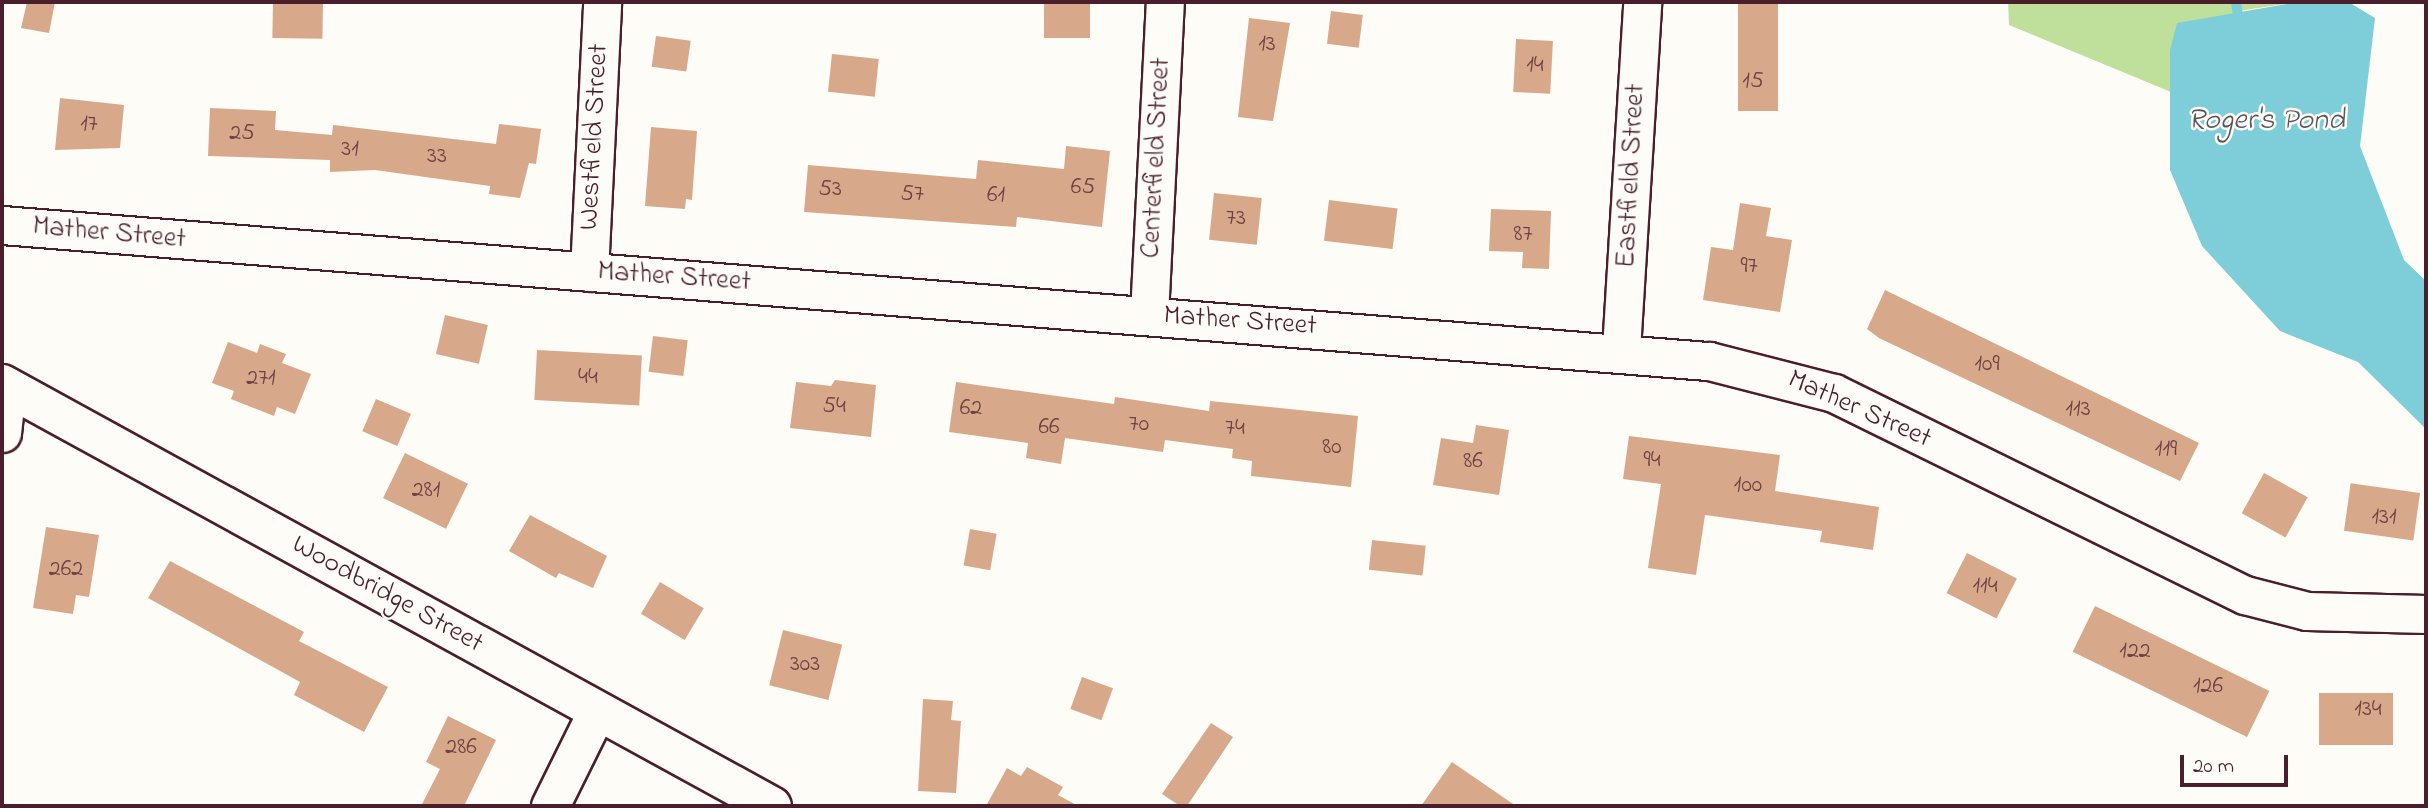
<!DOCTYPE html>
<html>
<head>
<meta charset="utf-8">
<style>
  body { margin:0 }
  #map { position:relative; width:2428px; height:808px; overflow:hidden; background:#fdfcf7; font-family:"Indie Flower",sans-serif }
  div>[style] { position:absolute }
  .green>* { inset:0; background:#bfe09a }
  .water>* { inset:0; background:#7eced9 }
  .stream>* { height:10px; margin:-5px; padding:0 5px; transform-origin:5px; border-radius:5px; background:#7eced9 }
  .building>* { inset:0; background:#d8a88b; transform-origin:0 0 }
  .roads { filter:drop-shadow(2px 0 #4a1f2b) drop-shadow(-2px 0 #4a1f2b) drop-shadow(0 2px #4a1f2b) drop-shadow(0 -2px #4a1f2b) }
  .minor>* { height:37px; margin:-18.5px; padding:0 18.5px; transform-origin:18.5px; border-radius:18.5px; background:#fdfcf7 }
  .secondary>* { height:38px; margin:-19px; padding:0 19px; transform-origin:19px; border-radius:19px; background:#fdfcf7 }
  span { translate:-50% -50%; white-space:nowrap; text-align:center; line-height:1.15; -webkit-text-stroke:5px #fdfcf7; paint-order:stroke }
  .number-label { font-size:24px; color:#6e4143 }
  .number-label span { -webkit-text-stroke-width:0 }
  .street-label { font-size:28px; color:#4a1f2b }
  .water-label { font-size:30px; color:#5a545f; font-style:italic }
  .frame { position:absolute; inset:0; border:4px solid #4a1f2b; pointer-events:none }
  .scale { position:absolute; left:2180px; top:755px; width:108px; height:32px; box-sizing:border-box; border:4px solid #4a1f2b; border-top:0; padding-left:9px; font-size:21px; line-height:24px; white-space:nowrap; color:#4a1f2b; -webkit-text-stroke:5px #fdfcf7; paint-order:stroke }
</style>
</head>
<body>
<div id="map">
  <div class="green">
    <i style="clip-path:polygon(2008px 2px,2298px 2px,2238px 11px,2170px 50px,2171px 92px,2009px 25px)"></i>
  </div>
  <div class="water">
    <i style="clip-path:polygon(2298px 2px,2350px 3px,2375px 18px,2360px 146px,2404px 260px,2426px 281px,2426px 429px,2358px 362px,2280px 331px,2202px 246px,2170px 170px,2170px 50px,2177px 23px)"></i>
  </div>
  <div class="stream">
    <i style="left:2236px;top:2px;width:21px;rotate:82deg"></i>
  </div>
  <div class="building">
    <i style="clip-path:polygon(27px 2px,55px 2px,49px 33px,21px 28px)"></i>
    <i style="left:273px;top:2px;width:50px;height:36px;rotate:1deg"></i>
    <i style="left:1044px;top:2px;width:46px;height:36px"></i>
    <i style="left:1738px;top:2px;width:40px;height:109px"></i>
    <i style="left:1331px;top:11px;width:32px;height:33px;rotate:7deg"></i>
    <i style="clip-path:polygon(1249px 18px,1290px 23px,1273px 121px,1238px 117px)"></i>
    <i style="left:656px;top:36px;width:35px;height:31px;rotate:8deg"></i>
    <i style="left:1516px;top:39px;width:37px;height:53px;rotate:3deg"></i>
    <i style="left:832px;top:54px;width:47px;height:38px;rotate:6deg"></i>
    <i style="clip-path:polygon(60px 98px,124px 105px,120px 148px,55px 150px)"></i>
    <i style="clip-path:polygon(210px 108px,276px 111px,275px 130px,332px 135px,333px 125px,496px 144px,499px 124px,541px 129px,536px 164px,529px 163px,520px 198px,489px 194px,490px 186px,375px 170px,330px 172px,330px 160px,208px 156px)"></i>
    <i style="clip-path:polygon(651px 127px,697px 131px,692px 200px,686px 199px,685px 209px,645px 206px)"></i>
    <i style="clip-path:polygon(1066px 146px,1110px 151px,1102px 227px,1017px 217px,1016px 227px,804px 212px,808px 165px,976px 179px,978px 160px,1064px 169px)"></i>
    <i style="left:1214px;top:193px;width:48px;height:47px;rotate:6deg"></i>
    <i style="left:1329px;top:200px;width:69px;height:41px;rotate:7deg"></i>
    <i style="clip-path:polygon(1740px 203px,1771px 208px,1766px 236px,1792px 240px,1780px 312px,1703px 300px,1711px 247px,1733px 250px)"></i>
    <i style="clip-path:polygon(1491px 209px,1551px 211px,1549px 269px,1522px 268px,1523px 252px,1489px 251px)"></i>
    <i style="clip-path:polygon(1885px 290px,2199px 443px,2180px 481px,1879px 338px,1867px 329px)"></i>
    <i style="left:445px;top:315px;width:44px;height:40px;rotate:13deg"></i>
    <i style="left:653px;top:336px;width:35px;height:36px;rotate:7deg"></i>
    <i style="clip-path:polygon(228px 342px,257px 353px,260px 344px,286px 354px,282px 363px,311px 374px,295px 414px,277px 407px,274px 416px,231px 399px,234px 391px,212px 383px)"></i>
    <i style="left:537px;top:350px;width:105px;height:50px;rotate:3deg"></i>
    <i style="clip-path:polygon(835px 380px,876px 385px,871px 437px,790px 428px,796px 382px,831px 386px)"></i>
    <i style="clip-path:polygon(956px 382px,1114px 404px,1115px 397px,1209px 411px,1210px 401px,1358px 416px,1351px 487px,1251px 476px,1252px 461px,1232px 458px,1233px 449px,1165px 440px,1163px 452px,1065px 438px,1061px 464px,1026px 458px,1028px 443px,949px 432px)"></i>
    <i style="left:376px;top:399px;width:38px;height:35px;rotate:23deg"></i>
    <i style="clip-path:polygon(1476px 425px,1509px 430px,1499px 495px,1433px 485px,1441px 438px,1473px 443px)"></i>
    <i style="clip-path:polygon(1629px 436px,1780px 455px,1775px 491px,1879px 507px,1873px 550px,1820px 542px,1822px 531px,1705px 515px,1696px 575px,1648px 568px,1661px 484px,1623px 479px)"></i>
    <i style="left:405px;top:453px;width:70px;height:50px;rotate:26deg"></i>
    <i style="left:2264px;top:473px;width:50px;height:46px;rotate:29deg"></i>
    <i style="left:2420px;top:493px;width:48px;height:70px;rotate:98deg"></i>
    <i style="clip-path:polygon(530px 515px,607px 556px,593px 588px,559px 573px,556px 578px,509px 551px)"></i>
    <i style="clip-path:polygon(46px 527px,99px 535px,89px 597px,76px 595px,73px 614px,33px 608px)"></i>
    <i style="left:970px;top:529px;width:27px;height:37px;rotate:10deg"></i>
    <i style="left:1372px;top:540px;width:54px;height:30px;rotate:6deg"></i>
    <i style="left:1967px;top:553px;width:56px;height:45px;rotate:27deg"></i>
    <i style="clip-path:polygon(170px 561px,304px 632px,299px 641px,388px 687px,364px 732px,294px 695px,300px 682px,148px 598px)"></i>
    <i style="left:660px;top:582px;width:51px;height:37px;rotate:31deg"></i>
    <i style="left:2095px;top:606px;width:194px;height:51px;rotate:26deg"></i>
    <i style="left:783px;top:630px;width:61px;height:57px;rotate:14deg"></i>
    <i style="left:1082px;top:677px;width:33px;height:34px;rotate:20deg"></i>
    <i style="left:2393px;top:693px;width:52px;height:74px;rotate:90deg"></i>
    <i style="clip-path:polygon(923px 699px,953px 701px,951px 720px,961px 721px,956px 793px,918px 791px)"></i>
    <i style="clip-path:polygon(448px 716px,496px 740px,464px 806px,421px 806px,440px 769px,426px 762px)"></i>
    <i style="clip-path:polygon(1211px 723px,1233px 737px,1187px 806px,1180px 806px,1162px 794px)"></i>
    <i style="clip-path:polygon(1452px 762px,1516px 806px,1421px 806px)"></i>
    <i style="clip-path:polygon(1027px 767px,1063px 787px,1058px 795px,1078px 806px,986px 806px,1007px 768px,1021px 776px)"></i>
  </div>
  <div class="roads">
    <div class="minor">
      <i style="left:2px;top:225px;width:1712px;rotate:4.56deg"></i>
      <i style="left:1709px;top:361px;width:129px;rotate:14.4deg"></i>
      <i style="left:1834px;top:393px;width:458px;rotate:26.2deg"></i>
      <i style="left:2245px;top:595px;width:64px;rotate:14.5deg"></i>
      <i style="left:2307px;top:611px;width:119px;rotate:1.4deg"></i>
      <i style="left:589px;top:272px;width:270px;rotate:-87.2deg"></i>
      <i style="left:1149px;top:315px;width:313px;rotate:-87.1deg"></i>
      <i style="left:1621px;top:350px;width:349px;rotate:-86.5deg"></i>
      <i style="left:2px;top:433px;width:46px;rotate:-83.8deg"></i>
      <i style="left:550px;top:806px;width:106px;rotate:-63.7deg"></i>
    </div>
    <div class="secondary">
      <i style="left:2px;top:384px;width:878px;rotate:28.73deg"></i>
    </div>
  </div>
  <div class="number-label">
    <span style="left:1267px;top:45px">13</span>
    <span style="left:1535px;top:66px">14</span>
    <span style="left:1753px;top:82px">15</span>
    <span style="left:89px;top:125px">17</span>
    <span style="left:242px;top:134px">25</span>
    <span style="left:350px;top:150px">31</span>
    <span style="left:437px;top:157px">33</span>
    <span style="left:1083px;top:188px">65</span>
    <span style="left:830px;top:190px">53</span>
    <span style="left:912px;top:195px">57</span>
    <span style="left:996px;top:196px">61</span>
    <span style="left:1236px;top:219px">73</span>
    <span style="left:1523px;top:235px">87</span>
    <span style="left:1749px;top:267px">97</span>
    <span style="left:1987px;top:365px">109</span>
    <span style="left:588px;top:378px">44</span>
    <span style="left:261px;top:379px">271</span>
    <span style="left:834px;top:407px">54</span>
    <span style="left:971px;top:409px">62</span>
    <span style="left:2078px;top:410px">113</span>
    <span style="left:1139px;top:425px">70</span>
    <span style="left:1049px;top:428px">66</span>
    <span style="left:1235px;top:429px">74</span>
    <span style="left:1332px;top:448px">80</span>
    <span style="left:2166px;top:450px">119</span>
    <span style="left:1652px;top:461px">94</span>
    <span style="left:1473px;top:462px">86</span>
    <span style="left:1748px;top:486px">100</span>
    <span style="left:426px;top:491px">281</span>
    <span style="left:2384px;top:518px">131</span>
    <span style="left:66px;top:570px">262</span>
    <span style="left:1985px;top:587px">114</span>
    <span style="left:2135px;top:652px">122</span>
    <span style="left:805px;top:665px">303</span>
    <span style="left:2208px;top:687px">126</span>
    <span style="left:2368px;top:710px">134</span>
    <span style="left:461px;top:748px">286</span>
  </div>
  <div class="street-label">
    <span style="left:595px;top:137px;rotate:-87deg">Westfield Street</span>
    <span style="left:1157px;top:158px;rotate:-87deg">Centerfield Street</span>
    <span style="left:1632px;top:176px;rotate:-87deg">Eastfield Street</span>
    <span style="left:109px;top:234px;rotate:5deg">Mather Street</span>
    <span style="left:674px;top:278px;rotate:4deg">Mather Street</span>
    <span style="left:1240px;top:322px;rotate:4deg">Mather Street</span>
    <span style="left:1859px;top:410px;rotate:24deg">Mather Street</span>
    <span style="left:387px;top:595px;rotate:29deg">Woodbridge Street</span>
  </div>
  <div class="water-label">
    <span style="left:2266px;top:121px">Roger's Pond</span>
  </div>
  <div class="frame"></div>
  <div class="scale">20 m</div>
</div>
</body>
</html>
